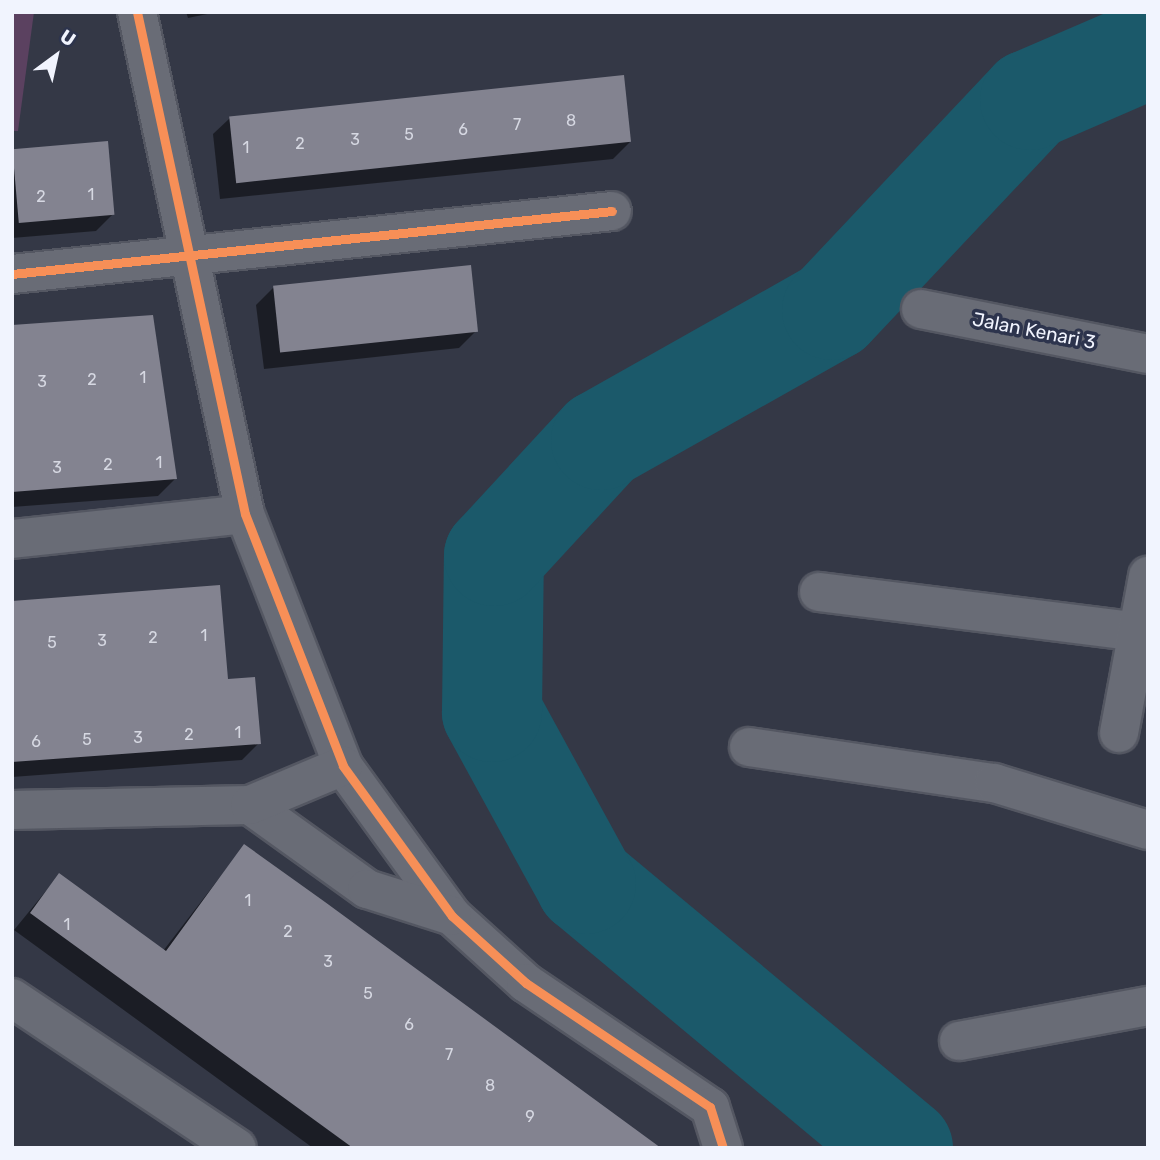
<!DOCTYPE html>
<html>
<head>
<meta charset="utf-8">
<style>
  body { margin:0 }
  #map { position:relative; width:1160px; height:1160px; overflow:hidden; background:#343846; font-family:Rubik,sans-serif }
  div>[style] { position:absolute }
  .green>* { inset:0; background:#5b4160 }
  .shadow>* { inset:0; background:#0007 }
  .river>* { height:100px; margin:-50px; padding:0 50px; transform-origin:50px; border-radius:50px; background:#1b596a }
  .building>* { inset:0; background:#838390; transform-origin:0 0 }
  .roads { filter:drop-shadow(2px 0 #545762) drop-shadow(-2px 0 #545762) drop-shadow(0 2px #545762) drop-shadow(0 -2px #545762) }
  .street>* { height:38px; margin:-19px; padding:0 19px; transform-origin:19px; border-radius:19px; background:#696c76 }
  .cycleway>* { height:9px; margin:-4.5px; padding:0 4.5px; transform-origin:4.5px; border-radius:4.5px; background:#f78f57 }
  span { translate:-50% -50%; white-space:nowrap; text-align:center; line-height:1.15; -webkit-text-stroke:7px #2d344d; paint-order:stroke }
  .number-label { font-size:16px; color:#d6d8e2 }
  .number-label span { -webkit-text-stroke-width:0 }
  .street-label { font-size:19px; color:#f1f4fe }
  .frame { position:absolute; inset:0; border:14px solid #f1f4fe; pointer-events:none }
  .north { position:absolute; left:21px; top:21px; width:70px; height:70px; -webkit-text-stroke:5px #2d344d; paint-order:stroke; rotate:33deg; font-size:19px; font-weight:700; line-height:28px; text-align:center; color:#f1f4fe }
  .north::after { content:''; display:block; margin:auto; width:24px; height:32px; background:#f1f4fe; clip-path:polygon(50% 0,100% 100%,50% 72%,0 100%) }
</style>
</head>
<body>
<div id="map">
  <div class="green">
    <i style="clip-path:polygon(12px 12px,34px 12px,18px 131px,12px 131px)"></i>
  </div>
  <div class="shadow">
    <i style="clip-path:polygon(186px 12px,217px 12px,188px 18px)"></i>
    <i style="clip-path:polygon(230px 118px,630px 142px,613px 159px,220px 199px,213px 134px)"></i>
    <i style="clip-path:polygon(12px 150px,113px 214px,96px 231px,12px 238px)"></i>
    <i style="clip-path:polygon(273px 288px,476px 331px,459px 348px,264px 369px,256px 305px)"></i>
    <i style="clip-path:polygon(12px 327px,175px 479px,158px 496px,12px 507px)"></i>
    <i style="clip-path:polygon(12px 603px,227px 681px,259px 743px,242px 760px,12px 777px)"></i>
    <i style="clip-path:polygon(244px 846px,658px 1148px,313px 1148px,14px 930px,59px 875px,163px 951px)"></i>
  </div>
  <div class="river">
    <i style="left:903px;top:1148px;width:413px;rotate:-140.2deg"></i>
    <i style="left:586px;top:884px;width:196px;rotate:-118.7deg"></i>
    <i style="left:492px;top:712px;width:156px;rotate:-89.3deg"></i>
    <i style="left:494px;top:556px;width:158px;rotate:-47.3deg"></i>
    <i style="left:601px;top:440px;width:265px;rotate:-29.4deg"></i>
    <i style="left:832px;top:310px;width:289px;rotate:-46.7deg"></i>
    <i style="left:1030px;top:100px;width:129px;rotate:-23.4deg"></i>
  </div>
  <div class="building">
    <i style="left:624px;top:75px;width:67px;height:397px;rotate:84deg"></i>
    <i style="left:108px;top:141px;width:74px;height:96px;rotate:85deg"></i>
    <i style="left:471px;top:265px;width:67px;height:199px;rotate:84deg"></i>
    <i style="clip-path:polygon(153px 315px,177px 479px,12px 492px,12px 325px)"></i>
    <i style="clip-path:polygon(220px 585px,228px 679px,255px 677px,261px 744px,12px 762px,12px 601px)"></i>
    <i style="clip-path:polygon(244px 844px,325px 902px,661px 1148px,353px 1148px,30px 913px,59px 873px,166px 951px)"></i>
  </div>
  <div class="roads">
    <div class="street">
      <i style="left:137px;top:12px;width:513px;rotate:77.86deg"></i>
      <i style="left:245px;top:514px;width:270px;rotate:68.7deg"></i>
      <i style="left:343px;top:766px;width:185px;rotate:54deg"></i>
      <i style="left:452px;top:916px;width:100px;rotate:42.2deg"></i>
      <i style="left:526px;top:983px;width:222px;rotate:34deg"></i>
      <i style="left:710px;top:1107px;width:43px;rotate:72.4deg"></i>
      <i style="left:12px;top:274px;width:603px;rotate:-5.99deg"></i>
      <i style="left:921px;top:309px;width:231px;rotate:11.2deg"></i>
      <i style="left:12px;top:539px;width:234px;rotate:-6.1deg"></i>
      <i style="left:819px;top:592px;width:321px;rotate:7.1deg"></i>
      <i style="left:1119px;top:733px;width:160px;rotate:-79.5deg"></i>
      <i style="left:749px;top:747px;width:248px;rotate:8.4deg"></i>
      <i style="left:994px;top:783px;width:161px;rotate:17deg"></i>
      <i style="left:250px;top:805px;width:144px;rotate:35.7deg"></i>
      <i style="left:367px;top:889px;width:89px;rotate:17.6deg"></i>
      <i style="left:12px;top:810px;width:238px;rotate:-1.2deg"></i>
      <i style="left:250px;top:805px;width:101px;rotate:-22.8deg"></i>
      <i style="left:12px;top:998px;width:270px;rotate:33.7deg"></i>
      <i style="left:959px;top:1041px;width:192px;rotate:-10.5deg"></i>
    </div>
  </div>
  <div class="cycleway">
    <i style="left:137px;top:12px;width:513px;rotate:77.86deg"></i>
    <i style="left:245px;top:514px;width:270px;rotate:68.7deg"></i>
    <i style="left:343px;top:766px;width:185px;rotate:54deg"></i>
    <i style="left:452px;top:916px;width:100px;rotate:42.2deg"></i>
    <i style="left:526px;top:983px;width:222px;rotate:34deg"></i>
    <i style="left:710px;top:1107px;width:43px;rotate:72.4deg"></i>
    <i style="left:12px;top:274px;width:603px;rotate:-5.99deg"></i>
  </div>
  <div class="number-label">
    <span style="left:571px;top:121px">8</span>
    <span style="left:517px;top:125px">7</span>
    <span style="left:463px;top:130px">6</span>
    <span style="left:409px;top:135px">5</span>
    <span style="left:355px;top:140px">3</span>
    <span style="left:300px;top:144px">2</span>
    <span style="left:246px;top:148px">1</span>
    <span style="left:91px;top:195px">1</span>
    <span style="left:41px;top:197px">2</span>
    <span style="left:143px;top:378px">1</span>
    <span style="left:92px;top:380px">2</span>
    <span style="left:42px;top:382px">3</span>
    <span style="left:159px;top:463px">1</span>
    <span style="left:108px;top:465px">2</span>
    <span style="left:57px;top:468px">3</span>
    <span style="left:204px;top:636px">1</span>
    <span style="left:153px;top:638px">2</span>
    <span style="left:102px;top:641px">3</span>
    <span style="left:52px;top:643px">5</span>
    <span style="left:238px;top:733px">1</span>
    <span style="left:189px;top:735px">2</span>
    <span style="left:138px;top:738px">3</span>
    <span style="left:87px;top:740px">5</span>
    <span style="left:36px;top:742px">6</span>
    <span style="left:248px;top:901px">1</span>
    <span style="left:67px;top:925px">1</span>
    <span style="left:288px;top:932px">2</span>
    <span style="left:328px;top:962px">3</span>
    <span style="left:368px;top:994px">5</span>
    <span style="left:409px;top:1025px">6</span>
    <span style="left:449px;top:1055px">7</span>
    <span style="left:490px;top:1086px">8</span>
    <span style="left:530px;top:1117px">9</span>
  </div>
  <div class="street-label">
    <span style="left:1034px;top:331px;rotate:11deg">Jalan Kenari 3</span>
  </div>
  <div class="frame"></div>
  <div class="north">U</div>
</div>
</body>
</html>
